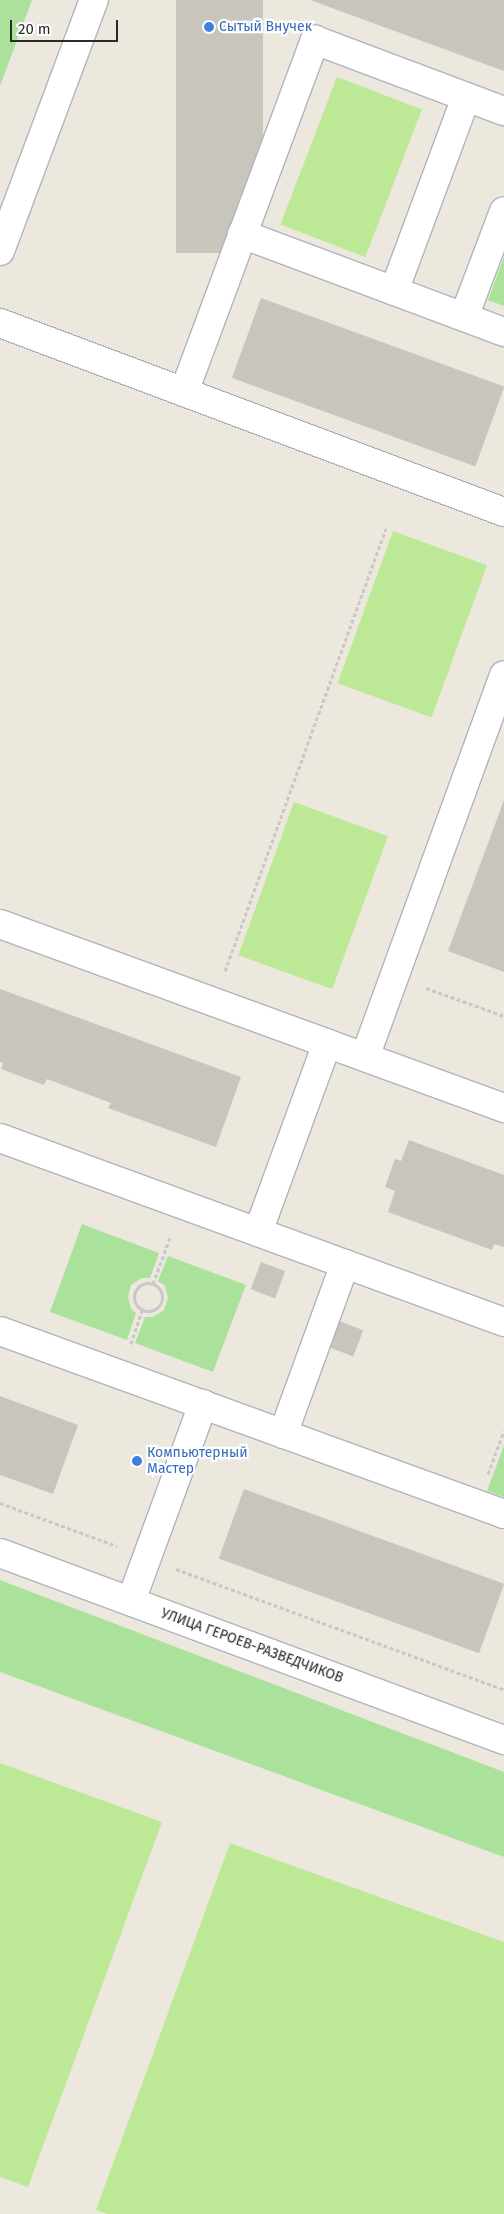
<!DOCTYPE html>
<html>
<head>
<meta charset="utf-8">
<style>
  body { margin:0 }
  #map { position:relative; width:504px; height:2214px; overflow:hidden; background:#ede8de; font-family:"Fira Sans",sans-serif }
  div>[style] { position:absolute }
  .green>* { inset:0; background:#abe29b }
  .pitch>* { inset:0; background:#bde997; transform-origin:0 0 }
  .building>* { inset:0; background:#c8c5bd; transform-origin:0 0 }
  .path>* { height:3px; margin-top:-1.5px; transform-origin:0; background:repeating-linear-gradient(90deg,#c8c8c8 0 4px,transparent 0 6.5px) }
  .path>.ring { margin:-1.5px; padding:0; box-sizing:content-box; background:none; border:3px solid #c8c8c8; border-radius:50% }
  .roads { filter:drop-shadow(1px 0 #b1b2bf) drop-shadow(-1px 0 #b1b2bf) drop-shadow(0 1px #b1b2bf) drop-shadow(0 -1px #b1b2bf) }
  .minor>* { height:28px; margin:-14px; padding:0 14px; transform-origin:14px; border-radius:14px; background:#fff }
  .dots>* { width:14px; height:14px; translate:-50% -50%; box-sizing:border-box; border:2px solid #fff; border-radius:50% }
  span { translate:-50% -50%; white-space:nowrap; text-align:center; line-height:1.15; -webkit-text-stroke:4.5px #fff; paint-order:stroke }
  .shop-label { font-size:14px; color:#366cbe }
  .left { translate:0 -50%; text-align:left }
  .street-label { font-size:14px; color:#2b2b2b }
  .scale { position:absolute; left:10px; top:20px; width:108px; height:22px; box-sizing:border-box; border:2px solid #2b2b2b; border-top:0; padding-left:6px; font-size:15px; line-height:18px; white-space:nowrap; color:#2b2b2b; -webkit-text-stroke:4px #fff; paint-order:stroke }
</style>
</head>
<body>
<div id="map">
  <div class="green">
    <i style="clip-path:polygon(0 0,32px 0,0 86px)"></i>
    <i style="clip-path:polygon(504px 257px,504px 306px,488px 300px)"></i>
    <i style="clip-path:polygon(82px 1224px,159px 1253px,150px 1278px,142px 1278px,131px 1285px,128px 1297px,131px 1309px,136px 1313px,127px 1340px,50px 1312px)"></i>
    <i style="clip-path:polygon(168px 1256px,246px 1285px,213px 1372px,135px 1343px,145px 1317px,153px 1317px,164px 1310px,168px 1298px,165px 1286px,158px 1281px)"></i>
    <i style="clip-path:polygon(504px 1445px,504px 1497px,487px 1491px)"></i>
    <i style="clip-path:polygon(0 1580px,504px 1772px,504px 1857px,0 1672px)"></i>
  </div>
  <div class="pitch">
    <i style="left:337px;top:77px;width:91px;height:158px;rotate:21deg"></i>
    <i style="left:393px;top:531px;width:100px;height:162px;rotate:20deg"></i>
    <i style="left:294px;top:802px;width:100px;height:163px;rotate:20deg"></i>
    <i style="clip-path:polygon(0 1763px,162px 1822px,28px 2187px,0 2177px)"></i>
    <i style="clip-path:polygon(230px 1843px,504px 1942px,504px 2214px,108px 2214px,96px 2210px)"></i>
  </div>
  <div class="building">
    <i style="left:176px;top:0;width:87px;height:253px"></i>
    <i style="clip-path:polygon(310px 0,504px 0,504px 71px)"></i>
    <i style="left:261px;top:298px;width:259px;height:85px;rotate:20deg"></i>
    <i style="clip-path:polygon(504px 800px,504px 972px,448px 951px)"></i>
    <i style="clip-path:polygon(0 989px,241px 1077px,216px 1147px,108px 1108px,111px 1103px,47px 1079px,44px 1085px,1px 1069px,3px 1063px,0 1062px)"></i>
    <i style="clip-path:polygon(409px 1140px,504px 1175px,504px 1247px,494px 1244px,492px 1250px,388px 1212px,395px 1191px,385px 1187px,395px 1159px,401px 1161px)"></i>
    <i style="left:261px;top:1262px;width:26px;height:29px;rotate:21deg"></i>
    <i style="left:339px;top:1321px;width:26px;height:28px;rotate:21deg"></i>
    <i style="clip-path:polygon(0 1396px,78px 1425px,53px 1494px,0 1475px)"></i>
    <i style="left:244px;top:1489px;width:277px;height:74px;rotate:20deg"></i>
  </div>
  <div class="path">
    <i style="left:225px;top:971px;width:471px;rotate:-70deg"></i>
    <i style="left:426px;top:988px;width:83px;rotate:19.7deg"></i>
    <i class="ring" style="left:134px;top:1283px;width:25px;height:25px"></i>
    <i style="left:153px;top:1284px;width:52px;rotate:-69.8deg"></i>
    <i style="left:131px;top:1344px;width:35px;rotate:-72deg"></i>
    <i style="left:488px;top:1474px;width:46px;rotate:-69.6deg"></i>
    <i style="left:0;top:1503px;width:125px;rotate:20.2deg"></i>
    <i style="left:176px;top:1569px;width:350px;rotate:20.2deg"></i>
  </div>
  <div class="roads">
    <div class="minor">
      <i style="left:242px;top:234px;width:280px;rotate:20.5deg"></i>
      <i style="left:0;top:251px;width:268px;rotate:-69.5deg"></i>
      <i style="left:394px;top:291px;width:207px;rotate:-69.6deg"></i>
      <i style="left:464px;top:317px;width:113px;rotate:-69.3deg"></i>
      <i style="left:0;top:323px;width:538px;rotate:20.56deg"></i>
      <i style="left:184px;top:392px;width:376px;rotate:-69.6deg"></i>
      <i style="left:315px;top:40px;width:202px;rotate:20.6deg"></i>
      <i style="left:0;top:924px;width:537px;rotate:20.06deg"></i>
      <i style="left:365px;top:1057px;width:406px;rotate:-70deg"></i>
      <i style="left:0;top:1138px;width:537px;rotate:20.06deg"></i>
      <i style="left:258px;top:1232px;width:201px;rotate:-69.9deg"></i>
      <i style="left:0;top:1331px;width:536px;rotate:19.96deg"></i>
      <i style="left:283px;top:1434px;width:181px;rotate:-70deg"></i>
      <i style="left:0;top:1553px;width:538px;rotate:20.36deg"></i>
      <i style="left:131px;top:1601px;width:210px;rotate:-69.9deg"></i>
    </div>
  </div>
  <div class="dots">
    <i style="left:209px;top:27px;background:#3f7fe0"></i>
    <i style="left:137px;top:1461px;background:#3f7fe0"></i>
  </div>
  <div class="shop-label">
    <span class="left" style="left:219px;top:27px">Сытый Внучек</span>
    <span class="left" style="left:147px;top:1461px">Компьютерный<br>Мастер</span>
  </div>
  <div class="street-label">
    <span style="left:252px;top:1646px;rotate:20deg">УЛИЦА ГЕРОЕВ-РАЗВЕДЧИКОВ</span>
  </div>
  <div class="scale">20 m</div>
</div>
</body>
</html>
